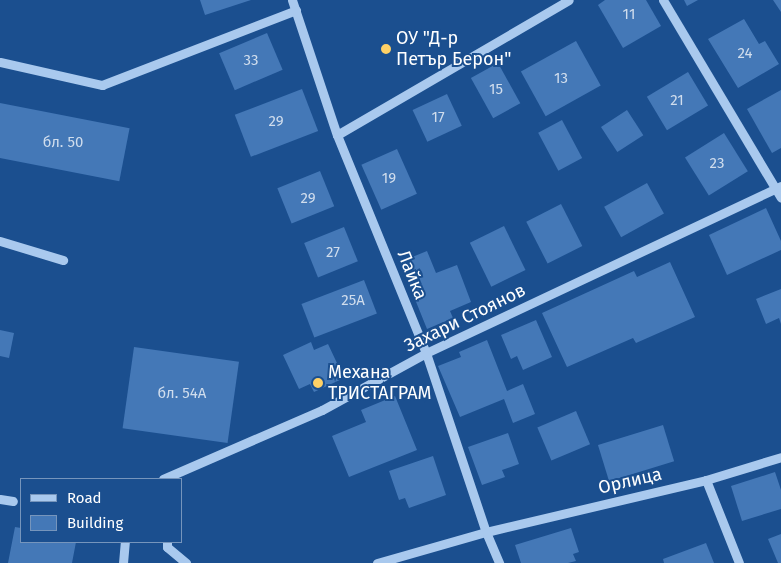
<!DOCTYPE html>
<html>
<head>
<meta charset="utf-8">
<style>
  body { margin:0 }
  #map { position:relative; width:781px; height:563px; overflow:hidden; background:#1b4f8f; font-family:"Fira Sans",sans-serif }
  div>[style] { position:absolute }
  .building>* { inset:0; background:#4478b7; transform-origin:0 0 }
  .minor>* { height:9px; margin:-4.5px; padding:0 4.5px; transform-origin:4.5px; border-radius:4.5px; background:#a9c9ee }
  .dots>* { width:14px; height:14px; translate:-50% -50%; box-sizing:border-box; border:2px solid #1b4f8f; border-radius:50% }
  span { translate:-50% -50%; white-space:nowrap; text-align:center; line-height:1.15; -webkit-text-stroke:4px #1b4f8f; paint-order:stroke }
  .number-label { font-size:15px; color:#d0dded }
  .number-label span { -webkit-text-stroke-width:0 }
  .poi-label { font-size:18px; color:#fff }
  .left { translate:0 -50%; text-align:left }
  .street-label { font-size:18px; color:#fff }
  .legend { position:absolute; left:20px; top:478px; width:162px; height:65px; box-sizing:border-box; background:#1b4f8f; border:1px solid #7695bc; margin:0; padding:6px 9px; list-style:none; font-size:15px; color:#fff }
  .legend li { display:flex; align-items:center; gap:10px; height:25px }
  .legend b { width:25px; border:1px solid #7695bc }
</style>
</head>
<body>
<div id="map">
  <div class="building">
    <i style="clip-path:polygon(200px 0,251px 0,205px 15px)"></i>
    <i style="clip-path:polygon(605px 0,646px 0,661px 26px,623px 48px,598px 5px)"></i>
    <i style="clip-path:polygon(684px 0,698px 0,687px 6px)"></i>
    <i style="clip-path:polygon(773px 0,781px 0,781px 12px)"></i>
    <i style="clip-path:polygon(744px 19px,759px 44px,765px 41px,779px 64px,738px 88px,708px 39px)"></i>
    <i style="left:267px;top:33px;width:40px;height:52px;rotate:67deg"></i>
    <i style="left:576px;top:41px;width:51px;height:63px;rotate:61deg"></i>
    <i style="left:498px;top:63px;width:46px;height:31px;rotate:61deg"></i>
    <i style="left:688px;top:72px;width:39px;height:48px;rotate:59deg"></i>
    <i style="left:302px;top:89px;width:45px;height:72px;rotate:69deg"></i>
    <i style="clip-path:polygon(781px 90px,781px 148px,772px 153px,747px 109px)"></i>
    <i style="left:447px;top:94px;width:35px;height:38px;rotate:65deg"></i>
    <i style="left:0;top:103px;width:132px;height:54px;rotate:11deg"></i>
    <i style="left:627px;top:110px;width:30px;height:31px;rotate:57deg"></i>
    <i style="left:562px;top:120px;width:43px;height:27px;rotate:62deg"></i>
    <i style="left:724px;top:133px;width:45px;height:46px;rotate:58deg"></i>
    <i style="left:397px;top:149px;width:49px;height:39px;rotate:66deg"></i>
    <i style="left:320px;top:171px;width:38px;height:46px;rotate:68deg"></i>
    <i style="left:647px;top:183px;width:35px;height:49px;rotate:61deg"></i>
    <i style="left:561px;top:204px;width:47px;height:39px;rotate:63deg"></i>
    <i style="clip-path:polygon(766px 208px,781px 241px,781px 250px,727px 275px,709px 235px)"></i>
    <i style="left:504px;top:226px;width:49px;height:38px;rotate:64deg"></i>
    <i style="left:344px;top:227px;width:37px;height:43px;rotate:68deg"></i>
    <i style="clip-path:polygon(427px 251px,436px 273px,457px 265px,471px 302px,450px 311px,453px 318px,427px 329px,400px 262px)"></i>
    <i style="clip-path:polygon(670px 262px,695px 317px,636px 343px,633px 338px,567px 367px,542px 313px,634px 271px,637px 277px)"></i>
    <i style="left:364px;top:280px;width:36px;height:67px;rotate:69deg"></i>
    <i style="clip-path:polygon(781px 289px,781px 324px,779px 318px,766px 324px,756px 299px)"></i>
    <i style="clip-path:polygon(536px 320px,552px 357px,523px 370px,517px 356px,511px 359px,501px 335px)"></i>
    <i style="clip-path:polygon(0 330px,14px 333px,9px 358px,0 356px)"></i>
    <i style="clip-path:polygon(487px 340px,507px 391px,523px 384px,535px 414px,513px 423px,504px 399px,460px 417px,438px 366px,461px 357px,459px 352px)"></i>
    <i style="clip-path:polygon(311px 342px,314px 350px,328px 344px,344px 378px,314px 392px,310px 384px,299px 389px,283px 355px)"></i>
    <i style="left:134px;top:347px;width:106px;height:82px;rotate:8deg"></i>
    <i style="clip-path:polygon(395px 396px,417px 450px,349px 477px,332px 436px,366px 422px,361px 410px)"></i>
    <i style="left:576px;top:411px;width:36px;height:42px;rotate:67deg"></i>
    <i style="left:663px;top:425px;width:38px;height:68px;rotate:73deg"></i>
    <i style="clip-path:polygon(508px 433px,519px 464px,502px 470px,505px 477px,482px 485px,468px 447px)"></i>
    <i style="clip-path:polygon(433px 456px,446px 495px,409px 508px,405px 498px,399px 500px,389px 471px)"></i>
    <i style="clip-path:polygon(775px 472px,781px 490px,781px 509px,742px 521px,731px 486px)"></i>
    <i style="clip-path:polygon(15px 527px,21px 528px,21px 542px,76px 542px,72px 563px,8px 563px)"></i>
    <i style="clip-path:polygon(571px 528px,579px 552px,573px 554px,576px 561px,568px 563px,521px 563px,515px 545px)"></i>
    <i style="clip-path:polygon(781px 534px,781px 563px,778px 563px,768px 539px)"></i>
    <i style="clip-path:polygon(706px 543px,714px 563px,664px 563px,663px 559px)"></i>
  </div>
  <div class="minor">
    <i style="left:292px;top:0;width:142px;rotate:71.6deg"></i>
    <i style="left:337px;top:135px;width:235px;rotate:67.8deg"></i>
    <i style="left:426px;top:353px;width:189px;rotate:71.5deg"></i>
    <i style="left:486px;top:532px;width:34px;rotate:67deg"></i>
    <i style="left:663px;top:0;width:230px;rotate:59.2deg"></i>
    <i style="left:0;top:62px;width:105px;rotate:12.7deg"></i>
    <i style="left:102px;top:85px;width:208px;rotate:-21.1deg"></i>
    <i style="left:337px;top:135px;width:268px;rotate:-30.2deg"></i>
    <i style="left:0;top:241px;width:66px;rotate:16.8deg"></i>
    <i style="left:163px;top:479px;width:173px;rotate:-23.5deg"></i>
    <i style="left:322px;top:410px;width:119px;rotate:-28.7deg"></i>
    <i style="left:426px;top:353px;width:392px;rotate:-25.2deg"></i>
    <i style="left:706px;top:480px;width:89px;rotate:68.3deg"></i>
    <i style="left:0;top:499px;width:13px;rotate:9deg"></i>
    <i style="left:167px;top:542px;width:5px;rotate:90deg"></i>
    <i style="left:167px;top:547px;width:25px;rotate:40deg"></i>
    <i style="left:123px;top:563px;width:21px;rotate:-85deg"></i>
    <i style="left:377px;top:563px;width:113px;rotate:-15.9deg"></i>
    <i style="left:486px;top:532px;width:226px;rotate:-13.3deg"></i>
    <i style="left:706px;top:480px;width:78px;rotate:-17deg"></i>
  </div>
  <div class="dots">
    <i style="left:386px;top:49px;background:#ffd166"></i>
    <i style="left:318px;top:383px;background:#ffd166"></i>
  </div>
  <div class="number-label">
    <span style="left:629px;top:15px">11</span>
    <span style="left:745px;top:54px">24</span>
    <span style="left:251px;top:61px">33</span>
    <span style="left:561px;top:79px">13</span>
    <span style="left:496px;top:90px">15</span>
    <span style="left:677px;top:101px">21</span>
    <span style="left:438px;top:118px">17</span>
    <span style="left:276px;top:122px">29</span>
    <span style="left:63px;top:143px">бл. 50</span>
    <span style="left:717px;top:164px">23</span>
    <span style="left:389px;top:179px">19</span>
    <span style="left:308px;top:199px">29</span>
    <span style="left:333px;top:253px">27</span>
    <span style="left:353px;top:301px">25А</span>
    <span style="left:182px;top:394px">бл. 54А</span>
  </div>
  <div class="poi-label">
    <span class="left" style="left:396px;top:49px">ОУ "Д-р<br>Петър Берон"</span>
    <span class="left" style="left:328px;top:383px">Механа<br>ТРИСТАГРАМ</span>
  </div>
  <div class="street-label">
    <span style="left:412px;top:275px;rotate:68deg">Лайка</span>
    <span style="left:465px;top:318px;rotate:-26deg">Захари Стоянов</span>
    <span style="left:630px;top:481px;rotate:-13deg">Орлица</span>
  </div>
  <ul class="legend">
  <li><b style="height:6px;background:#a9c9ee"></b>Road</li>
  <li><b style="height:14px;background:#4478b7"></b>Building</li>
  </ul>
</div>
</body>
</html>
